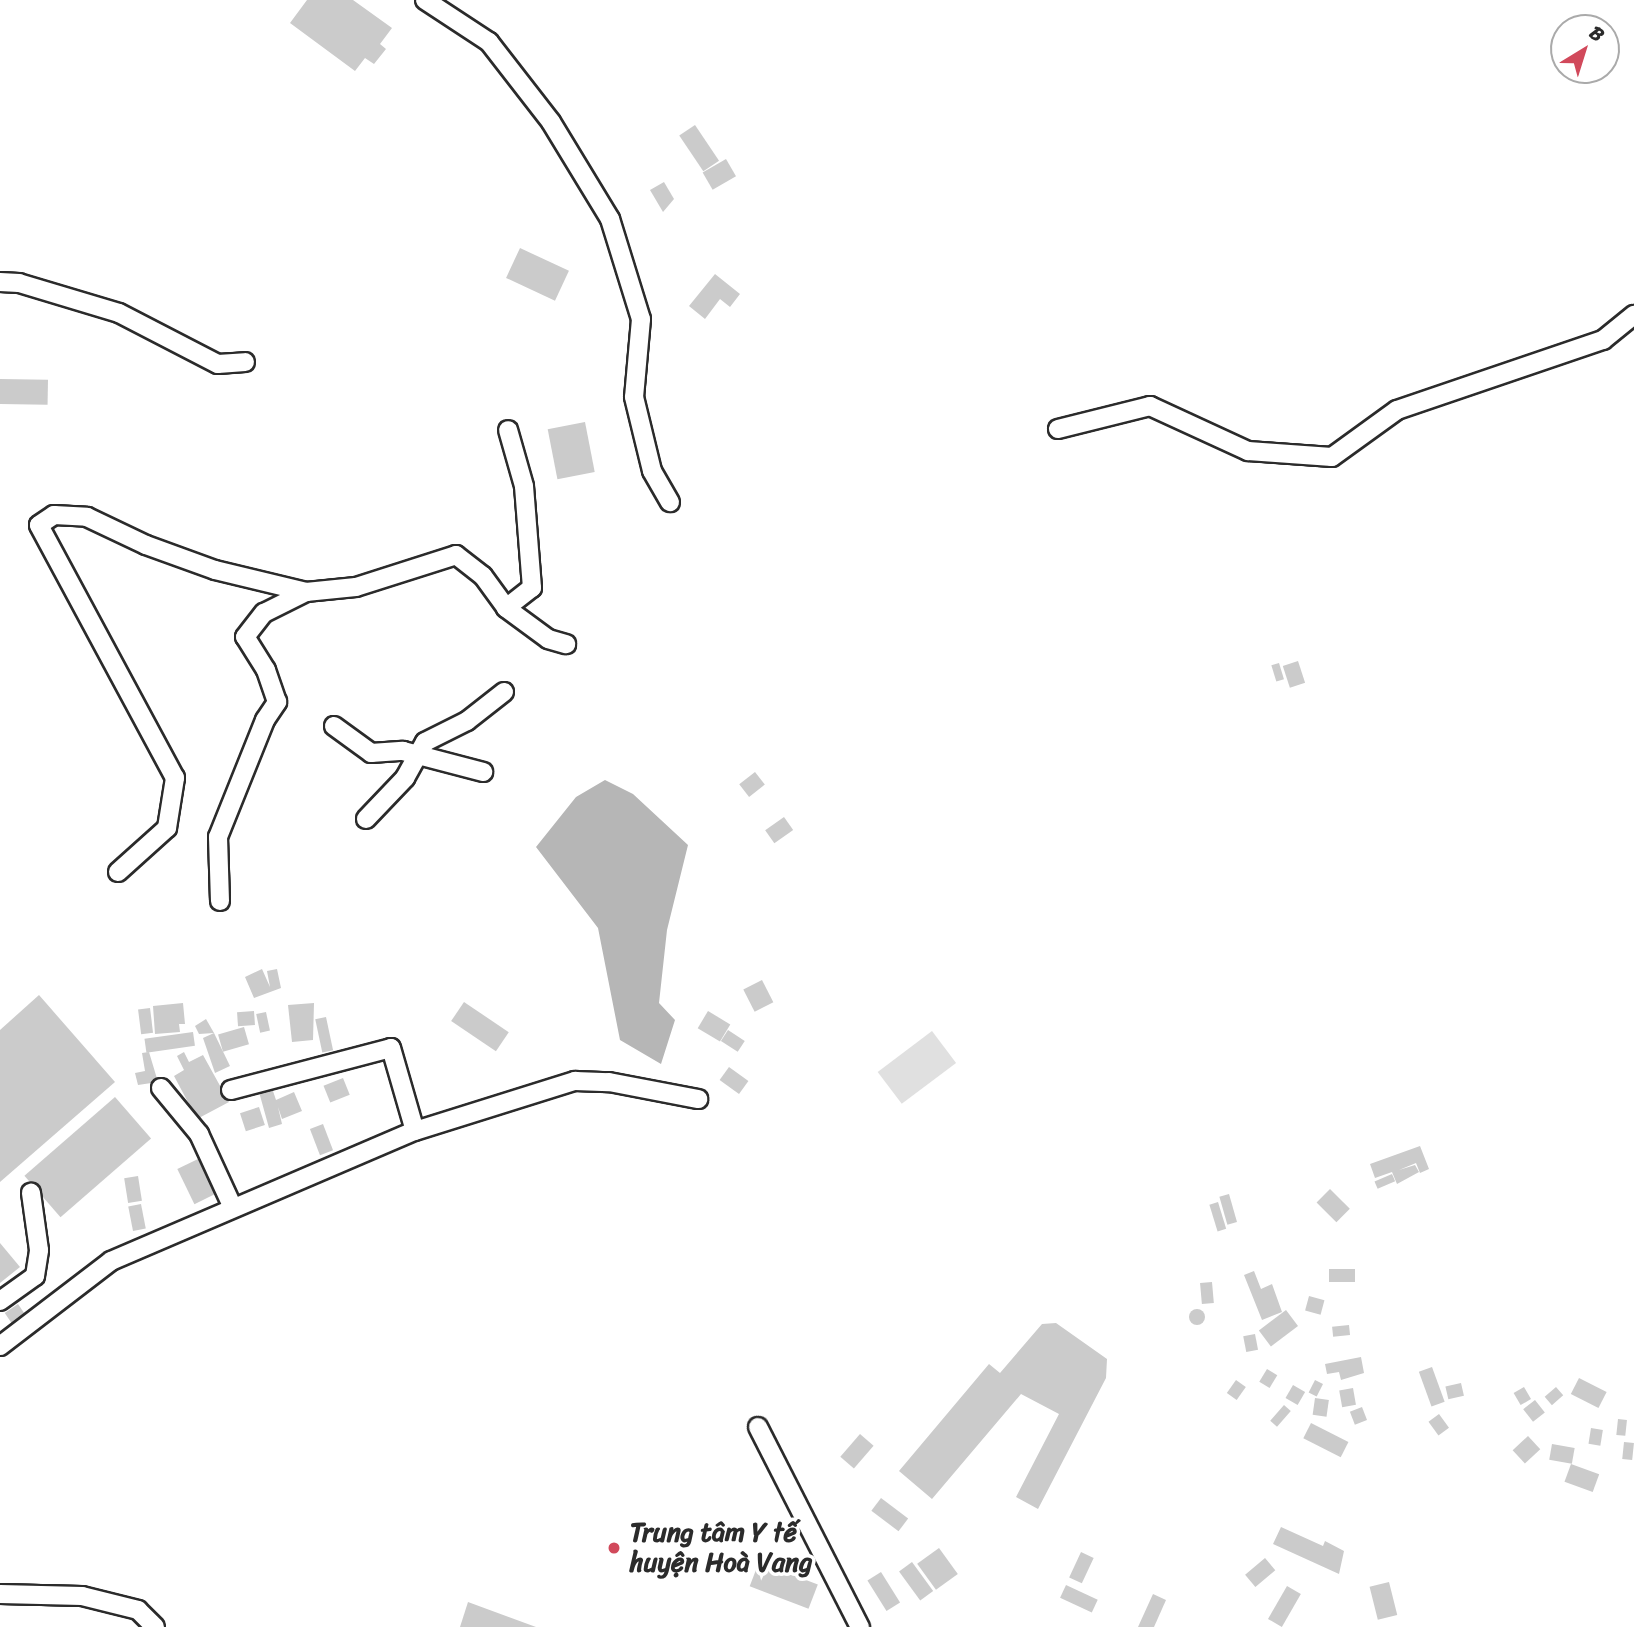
<!DOCTYPE html>
<html>
<head>
<meta charset="utf-8">
<style>
  body { margin:0 }
  #map { position:relative; width:1634px; height:1627px; overflow:hidden; background:#fff; font-family:Sriracha,sans-serif }
  div>[style] { position:absolute }
  .green>* { inset:0; background:#e0e0e0; transform-origin:0 0 }
  .water>* { inset:0; background:#b6b6b6 }
  .building>* { inset:0; background:#cbcbcb; transform-origin:0 0 }
  .round { border-radius:50% }
  .roads { filter:drop-shadow(2px 0 #2b2b2b) drop-shadow(-2px 0 #2b2b2b) drop-shadow(0 2px #2b2b2b) drop-shadow(0 -2px #2b2b2b) }
  .street>* { height:18px; margin:-9px; padding:0 9px; transform-origin:9px; border-radius:9px; background:#fff }
  .dots>* { width:19px; height:19px; translate:-50% -50%; box-sizing:border-box; border:4px solid #fff; border-radius:50% }
  span { translate:-50% -50%; white-space:nowrap; text-align:center; line-height:1.15; -webkit-text-stroke:7px #fff; paint-order:stroke }
  .poi-label { font-size:26px; color:#2b2b2b; font-weight:700 }
  .left { translate:0 -50%; text-align:left }
  .north { position:absolute; left:1550px; top:14px; width:70px; height:70px; box-sizing:border-box; background:#fff; border:2px solid #aaa; border-radius:50%; rotate:38deg; font-size:19px; font-weight:700; line-height:28px; text-align:center; color:#2b2b2b }
  .north::after { content:''; display:block; margin:auto; width:24px; height:32px; background:#d1495b; clip-path:polygon(50% 0,100% 100%,50% 72%,0 100%) }
</style>
</head>
<body>
<div id="map">
  <div class="green">
    <i style="left:932px;top:1031px;width:40px;height:68px;rotate:53deg"></i>
  </div>
  <div class="water">
    <i style="clip-path:polygon(605px 780px,633px 794px,688px 845px,667px 930px,659px 1003px,675px 1020px,661px 1064px,620px 1040px,598px 928px,536px 847px,576px 797px)"></i>
  </div>
  <div class="building">
    <i style="clip-path:polygon(307px 0,353px 0,392px 28px,380px 44px,386px 49px,374px 64px,365px 58px,355px 71px,290px 23px)"></i>
    <i style="left:695px;top:125px;width:43px;height:19px;rotate:56deg"></i>
    <i style="left:726px;top:159px;width:20px;height:27px;rotate:60deg"></i>
    <i style="clip-path:polygon(664px 182px,674px 199px,663px 212px,650px 190px)"></i>
    <i style="left:520px;top:248px;width:54px;height:33px;rotate:25deg"></i>
    <i style="clip-path:polygon(715px 274px,740px 294px,730px 307px,720px 299px,705px 319px,689px 306px)"></i>
    <i style="left:0;top:379px;width:48px;height:25px;rotate:1deg"></i>
    <i style="left:585px;top:422px;width:51px;height:38px;rotate:79deg"></i>
    <i style="left:1298px;top:661px;width:23px;height:16px;rotate:72deg"></i>
    <i style="left:1279px;top:663px;width:17px;height:8px;rotate:73deg"></i>
    <i style="left:755px;top:772px;width:16px;height:20px;rotate:52deg"></i>
    <i style="left:784px;top:817px;width:16px;height:23px;rotate:55deg"></i>
    <i style="clip-path:polygon(262px 969px,270px 987px,267px 971px,277px 969px,281px 988px,254px 998px,245px 977px)"></i>
    <i style="left:762px;top:980px;width:25px;height:21px;rotate:63deg"></i>
    <i style="clip-path:polygon(39px 995px,115px 1082px,0 1182px,0 1030px)"></i>
    <i style="left:464px;top:1002px;width:54px;height:23px;rotate:34deg"></i>
    <i style="clip-path:polygon(183px 1003px,185px 1024px,179px 1024px,180px 1032px,155px 1034px,153px 1006px)"></i>
    <i style="clip-path:polygon(314px 1003px,313px 1040px,292px 1042px,288px 1005px)"></i>
    <i style="left:150px;top:1008px;width:25px;height:12px;rotate:83deg"></i>
    <i style="left:254px;top:1011px;width:14px;height:17px;rotate:86deg"></i>
    <i style="left:708px;top:1011px;width:26px;height:20px;rotate:31deg"></i>
    <i style="left:266px;top:1012px;width:19px;height:10px;rotate:78deg"></i>
    <i style="left:326px;top:1017px;width:34px;height:11px;rotate:78deg"></i>
    <i style="clip-path:polygon(206px 1019px,214px 1033px,199px 1034px,195px 1026px)"></i>
    <i style="left:244px;top:1027px;width:18px;height:27px;rotate:74deg"></i>
    <i style="left:728px;top:1030px;width:20px;height:13px;rotate:33deg"></i>
    <i style="left:193px;top:1032px;width:14px;height:49px;rotate:82deg"></i>
    <i style="clip-path:polygon(214px 1033px,230px 1066px,215px 1073px,203px 1038px)"></i>
    <i style="clip-path:polygon(149px 1052px,158px 1082px,138px 1085px,135px 1073px,145px 1071px,142px 1053px)"></i>
    <i style="clip-path:polygon(184px 1052px,189px 1062px,203px 1055px,229px 1102px,197px 1119px,174px 1076px,184px 1070px,177px 1056px)"></i>
    <i style="left:729px;top:1067px;width:24px;height:16px;rotate:36deg"></i>
    <i style="left:343px;top:1078px;width:18px;height:21px;rotate:68deg"></i>
    <i style="clip-path:polygon(272px 1088px,276px 1100px,294px 1092px,302px 1111px,282px 1119px,278px 1107px,282px 1124px,269px 1128px,259px 1092px)"></i>
    <i style="left:115px;top:1097px;width:55px;height:120px;rotate:49deg"></i>
    <i style="left:259px;top:1107px;width:19px;height:20px;rotate:72deg"></i>
    <i style="left:323px;top:1124px;width:28px;height:14px;rotate:69deg"></i>
    <i style="clip-path:polygon(1420px 1146px,1429px 1169px,1420px 1173px,1416px 1163px,1399px 1170px,1415px 1165px,1419px 1172px,1397px 1184px,1392px 1172px,1375px 1178px,1370px 1164px)"></i>
    <i style="left:198px;top:1159px;width:39px;height:23px;rotate:64deg"></i>
    <i style="left:1392px;top:1174px;width:8px;height:19px;rotate:67deg"></i>
    <i style="left:138px;top:1176px;width:25px;height:14px;rotate:81deg"></i>
    <i style="left:1330px;top:1189px;width:28px;height:19px;rotate:45deg"></i>
    <i style="left:1229px;top:1194px;width:29px;height:10px;rotate:74deg"></i>
    <i style="left:1218px;top:1202px;width:28px;height:9px;rotate:73deg"></i>
    <i style="left:141px;top:1204px;width:25px;height:13px;rotate:79deg"></i>
    <i style="clip-path:polygon(0 1243px,20px 1267px,0 1283px)"></i>
    <i style="left:1329px;top:1269px;width:26px;height:13px"></i>
    <i style="clip-path:polygon(1254px 1271px,1261px 1289px,1272px 1284px,1282px 1312px,1262px 1320px,1244px 1275px)"></i>
    <i style="left:1212px;top:1282px;width:21px;height:12px;rotate:85deg"></i>
    <i style="left:1309px;top:1296px;width:16px;height:15px;rotate:15deg"></i>
    <i style="left:18px;top:1304px;width:14px;height:16px;rotate:56deg"></i>
    <i class="round" style="left:1189px;top:1309px;width:16px;height:16px"></i>
    <i style="left:1286px;top:1310px;width:20px;height:34px;rotate:53deg"></i>
    <i style="clip-path:polygon(1056px 1323px,1107px 1359px,1106px 1378px,1038px 1509px,1016px 1497px,1059px 1414px,1021px 1394px,932px 1499px,899px 1471px,989px 1364px,1000px 1373px,1042px 1324px)"></i>
    <i style="left:1349px;top:1325px;width:10px;height:17px;rotate:84deg"></i>
    <i style="left:1255px;top:1334px;width:16px;height:12px;rotate:79deg"></i>
    <i style="clip-path:polygon(1361px 1357px,1364px 1373px,1341px 1380px,1339px 1372px,1327px 1374px,1325px 1364px)"></i>
    <i style="left:1432px;top:1367px;width:37px;height:14px;rotate:70deg"></i>
    <i style="left:1267px;top:1369px;width:12px;height:15px;rotate:31deg"></i>
    <i style="left:1579px;top:1378px;width:31px;height:18px;rotate:27deg"></i>
    <i style="left:1236px;top:1380px;width:12px;height:16px;rotate:35deg"></i>
    <i style="left:1315px;top:1380px;width:9px;height:14px;rotate:27deg"></i>
    <i style="left:1461px;top:1383px;width:13px;height:16px;rotate:77deg"></i>
    <i style="left:1293px;top:1385px;width:14px;height:15px;rotate:30deg"></i>
    <i style="left:1524px;top:1387px;width:14px;height:12px;rotate:60deg"></i>
    <i style="left:1556px;top:1387px;width:11px;height:15px;rotate:49deg"></i>
    <i style="left:1353px;top:1388px;width:17px;height:14px;rotate:80deg"></i>
    <i style="left:1315px;top:1398px;width:14px;height:17px;rotate:8deg"></i>
    <i style="left:1535px;top:1400px;width:16px;height:15px;rotate:52deg"></i>
    <i style="left:1284px;top:1405px;width:9px;height:21px;rotate:41deg"></i>
    <i style="left:1362px;top:1407px;width:14px;height:13px;rotate:69deg"></i>
    <i style="left:1439px;top:1414px;width:17px;height:13px;rotate:54deg"></i>
    <i style="left:1618px;top:1419px;width:9px;height:16px;rotate:6deg"></i>
    <i style="left:1311px;top:1423px;width:42px;height:17px;rotate:27deg"></i>
    <i style="left:1591px;top:1428px;width:12px;height:16px;rotate:9deg"></i>
    <i style="left:860px;top:1434px;width:18px;height:30px;rotate:41deg"></i>
    <i style="left:1528px;top:1436px;width:18px;height:21px;rotate:47deg"></i>
    <i style="left:1624px;top:1442px;width:10px;height:17px;rotate:6deg"></i>
    <i style="left:1552px;top:1444px;width:23px;height:16px;rotate:10deg"></i>
    <i style="left:1571px;top:1464px;width:30px;height:19px;rotate:20deg"></i>
    <i style="left:881px;top:1498px;width:34px;height:16px;rotate:37deg"></i>
    <i style="clip-path:polygon(1281px 1527px,1323px 1546px,1325px 1541px,1344px 1551px,1339px 1574px,1273px 1544px)"></i>
    <i style="left:939px;top:1548px;width:32px;height:27px;rotate:54deg"></i>
    <i style="left:1081px;top:1552px;width:14px;height:28px;rotate:25deg"></i>
    <i style="left:1265px;top:1558px;width:16px;height:26px;rotate:50deg"></i>
    <i style="left:759px;top:1562px;width:63px;height:26px;rotate:21deg"></i>
    <i style="left:912px;top:1562px;width:36px;height:16px;rotate:54deg"></i>
    <i style="left:881px;top:1572px;width:36px;height:16px;rotate:58deg"></i>
    <i style="left:1389px;top:1582px;width:34px;height:20px;rotate:76deg"></i>
    <i style="left:1066px;top:1585px;width:35px;height:14px;rotate:25deg"></i>
    <i style="left:1287px;top:1586px;width:16px;height:38px;rotate:30deg"></i>
    <i style="clip-path:polygon(1153px 1594px,1166px 1600px,1154px 1627px,1138px 1627px)"></i>
    <i style="clip-path:polygon(468px 1602px,536px 1627px,460px 1627px)"></i>
  </div>
  <div class="roads">
    <div class="street">
      <i style="left:425px;top:0;width:77px;rotate:33.3deg"></i>
      <i style="left:489px;top:42px;width:101px;rotate:52.2deg"></i>
      <i style="left:551px;top:122px;width:114px;rotate:58.7deg"></i>
      <i style="left:610px;top:219px;width:105px;rotate:72.8deg"></i>
      <i style="left:641px;top:319px;width:78px;rotate:95.1deg"></i>
      <i style="left:634px;top:397px;width:76px;rotate:76.3deg"></i>
      <i style="left:652px;top:471px;width:36px;rotate:60deg"></i>
      <i style="left:0;top:282px;width:19px;rotate:3deg"></i>
      <i style="left:19px;top:283px;width:104px;rotate:16.7deg"></i>
      <i style="left:119px;top:313px;width:111px;rotate:27.3deg"></i>
      <i style="left:218px;top:364px;width:27px;rotate:-4deg"></i>
      <i style="left:1058px;top:429px;width:95px;rotate:-14deg"></i>
      <i style="left:1150px;top:406px;width:108px;rotate:24.7deg"></i>
      <i style="left:1248px;top:451px;width:84px;rotate:4.1deg"></i>
      <i style="left:1332px;top:457px;width:80px;rotate:-35.9deg"></i>
      <i style="left:1397px;top:410px;width:218px;rotate:-18.8deg"></i>
      <i style="left:1603px;top:340px;width:40px;rotate:-39deg"></i>
      <i style="left:506px;top:608px;width:33px;rotate:-38deg"></i>
      <i style="left:532px;top:588px;width:102px;rotate:-94.5deg"></i>
      <i style="left:524px;top:486px;width:58px;rotate:-105.9deg"></i>
      <i style="left:334px;top:726px;width:46px;rotate:36.1deg"></i>
      <i style="left:371px;top:753px;width:32px;rotate:-4deg"></i>
      <i style="left:403px;top:751px;width:83px;rotate:14.7deg"></i>
      <i style="left:366px;top:819px;width:57px;rotate:-46.4deg"></i>
      <i style="left:405px;top:778px;width:41px;rotate:-60.9deg"></i>
      <i style="left:425px;top:742px;width:47px;rotate:-26.6deg"></i>
      <i style="left:467px;top:721px;width:47px;rotate:-38.1deg"></i>
      <i style="left:118px;top:872px;width:66px;rotate:-41.9deg"></i>
      <i style="left:167px;top:828px;width:51px;rotate:-80.9deg"></i>
      <i style="left:175px;top:778px;width:287px;rotate:-118.3deg"></i>
      <i style="left:39px;top:525px;width:18px;rotate:-34deg"></i>
      <i style="left:54px;top:515px;width:33px;rotate:3deg"></i>
      <i style="left:87px;top:517px;width:65px;rotate:25.4deg"></i>
      <i style="left:146px;top:545px;width:73px;rotate:19.9deg"></i>
      <i style="left:215px;top:570px;width:94px;rotate:13.6deg"></i>
      <i style="left:220px;top:901px;width:64px;rotate:-91.8deg"></i>
      <i style="left:218px;top:837px;width:126px;rotate:-68.1deg"></i>
      <i style="left:265px;top:720px;width:22px;rotate:-56deg"></i>
      <i style="left:277px;top:702px;width:34px;rotate:-109deg"></i>
      <i style="left:266px;top:670px;width:39px;rotate:-122deg"></i>
      <i style="left:245px;top:637px;width:31px;rotate:-52deg"></i>
      <i style="left:264px;top:613px;width:47px;rotate:-26.6deg"></i>
      <i style="left:306px;top:592px;width:50px;rotate:-5.7deg"></i>
      <i style="left:356px;top:587px;width:105px;rotate:-17.7deg"></i>
      <i style="left:456px;top:555px;width:34px;rotate:38deg"></i>
      <i style="left:483px;top:576px;width:39px;rotate:54deg"></i>
      <i style="left:506px;top:608px;width:52px;rotate:36.4deg"></i>
      <i style="left:548px;top:639px;width:19px;rotate:16deg"></i>
      <i style="left:161px;top:1088px;width:60px;rotate:50.4deg"></i>
      <i style="left:199px;top:1134px;width:81px;rotate:65.3deg"></i>
      <i style="left:231px;top:1090px;width:165px;rotate:-14.7deg"></i>
      <i style="left:391px;top:1048px;width:86px;rotate:73.9deg"></i>
      <i style="left:0;top:1301px;width:43px;rotate:-35.5deg"></i>
      <i style="left:35px;top:1276px;width:26px;rotate:-81deg"></i>
      <i style="left:39px;top:1250px;width:58px;rotate:-98deg"></i>
      <i style="left:0;top:1346px;width:140px;rotate:-37.4deg"></i>
      <i style="left:111px;top:1261px;width:331px;rotate:-23.2deg"></i>
      <i style="left:415px;top:1131px;width:168px;rotate:-17.4deg"></i>
      <i style="left:575px;top:1081px;width:34px;rotate:2deg"></i>
      <i style="left:609px;top:1082px;width:91px;rotate:10.8deg"></i>
      <i style="left:758px;top:1427px;width:225px;rotate:63deg"></i>
      <i style="left:0;top:1594px;width:82px;rotate:1.4deg"></i>
      <i style="left:82px;top:1596px;width:58px;rotate:14deg"></i>
      <i style="left:138px;top:1610px;width:24px;rotate:45deg"></i>
    </div>
  </div>
  <div class="dots">
    <i style="left:614px;top:1548px;background:#d1495b"></i>
  </div>
  <div class="poi-label">
    <span class="left" style="left:630px;top:1548px">Trung tâm Y tế<br>huyện Hoà Vang</span>
  </div>
  <div class="north">B</div>
</div>
</body>
</html>
